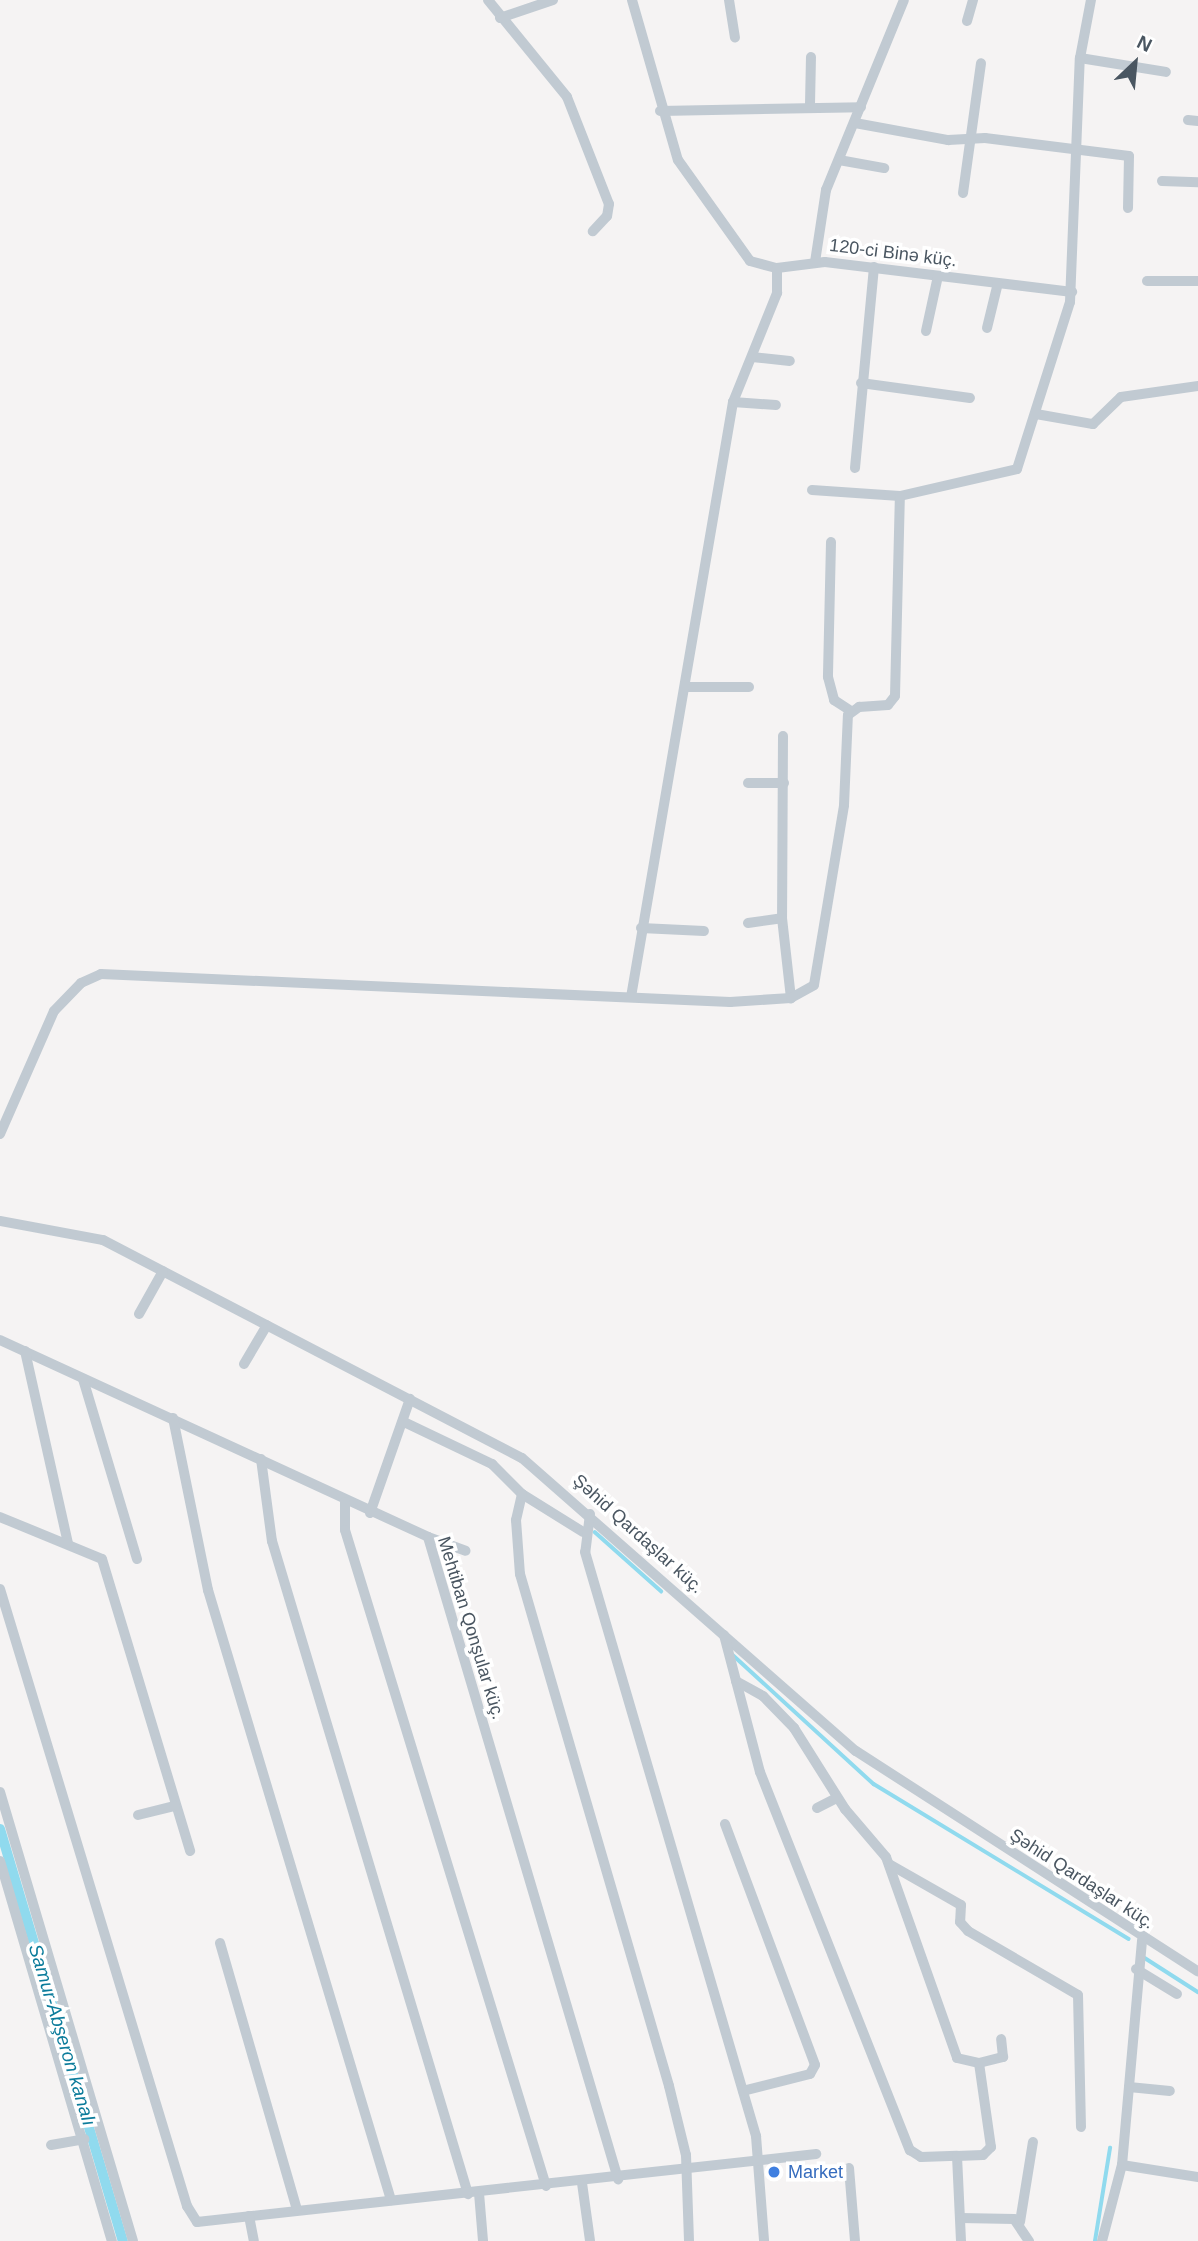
<!DOCTYPE html>
<html>
<head>
<meta charset="utf-8">
<style>
  body { margin:0 }
  #map { position:relative; width:1198px; height:2241px; overflow:hidden; background:#f5f3f3; font-family:Arial,sans-serif }
  div>[style] { position:absolute }
  .stream>* { height:3.5px; margin:-1.75px; padding:0 1.75px; transform-origin:1.75px; border-radius:1.75px; background:#90daee }
  .canal>* { height:10px; margin:-5px; padding:0 5px; transform-origin:5px; border-radius:5px; background:#90daee }
  .minor>* { height:10px; margin:-5px; padding:0 5px; transform-origin:5px; border-radius:5px; background:#c1cad2 }
  .dots>* { width:19px; height:19px; translate:-50% -50%; box-sizing:border-box; border:4px solid #fff; border-radius:50% }
  span { translate:-50% -50%; white-space:nowrap; text-align:center; line-height:1.15; -webkit-text-stroke:7px #fff; paint-order:stroke }
  .street-label { font-size:18px; color:#4a5661 }
  .shop-label { font-size:18px; color:#366cbe }
  .left { translate:0 -50%; text-align:left }
  .water-label { font-size:19px; color:#0c7c9b; font-style:italic }
  .north { position:absolute; left:1100px; top:28px; width:70px; height:70px; -webkit-text-stroke:5px #fff; paint-order:stroke; rotate:26deg; font-size:19px; font-weight:700; line-height:28px; text-align:center; color:#4a5661 }
  .north::after { content:''; display:block; margin:auto; width:24px; height:32px; background:#4a5661; clip-path:polygon(50% 0,100% 100%,50% 72%,0 100%) }
</style>
</head>
<body>
<div id="map">
  <div class="stream">
    <i style="left:595px;top:1532px;width:89px;rotate:41.8deg"></i>
    <i style="left:733px;top:1655px;width:191px;rotate:42.5deg"></i>
    <i style="left:874px;top:1784px;width:298px;rotate:31.3deg"></i>
    <i style="left:1145px;top:1958px;width:63px;rotate:32.7deg"></i>
    <i style="left:1095px;top:2241px;width:94px;rotate:-80.8deg"></i>
  </div>
  <div class="canal">
    <i style="left:0;top:1829px;width:430px;rotate:73.4deg"></i>
  </div>
  <div class="minor">
    <i style="left:488px;top:0;width:125px;rotate:50.8deg"></i>
    <i style="left:567px;top:97px;width:115px;rotate:68.6deg"></i>
    <i style="left:609px;top:204px;width:12px;rotate:99deg"></i>
    <i style="left:607px;top:216px;width:21px;rotate:133deg"></i>
    <i style="left:632px;top:0;width:166px;rotate:74deg"></i>
    <i style="left:678px;top:160px;width:124px;rotate:54.5deg"></i>
    <i style="left:750px;top:261px;width:28px;rotate:15deg"></i>
    <i style="left:777px;top:268px;width:48px;rotate:-7.1deg"></i>
    <i style="left:825px;top:262px;width:249px;rotate:6.9deg"></i>
    <i style="left:729px;top:0;width:38px;rotate:81deg"></i>
    <i style="left:500px;top:18px;width:56px;rotate:-18.8deg"></i>
    <i style="left:967px;top:21px;width:22px;rotate:-74deg"></i>
    <i style="left:1080px;top:58px;width:87px;rotate:9.2deg"></i>
    <i style="left:810px;top:104px;width:47px;rotate:-88.8deg"></i>
    <i style="left:660px;top:111px;width:201px;rotate:-1.1deg"></i>
    <i style="left:1188px;top:120px;width:10px;rotate:6deg"></i>
    <i style="left:855px;top:123px;width:95px;rotate:10.4deg"></i>
    <i style="left:948px;top:140px;width:37px;rotate:-3deg"></i>
    <i style="left:985px;top:138px;width:145px;rotate:7.1deg"></i>
    <i style="left:1129px;top:156px;width:52px;rotate:91.1deg"></i>
    <i style="left:839px;top:160px;width:46px;rotate:10.1deg"></i>
    <i style="left:1162px;top:181px;width:36px;rotate:2deg"></i>
    <i style="left:963px;top:193px;width:131px;rotate:-82.1deg"></i>
    <i style="left:815px;top:262px;width:73px;rotate:-81.3deg"></i>
    <i style="left:826px;top:190px;width:205px;rotate:-67.7deg"></i>
    <i style="left:1147px;top:281px;width:51px"></i>
    <i style="left:987px;top:328px;width:46px;rotate:-76.3deg"></i>
    <i style="left:926px;top:331px;width:56px;rotate:-77.7deg"></i>
    <i style="left:752px;top:357px;width:38px;rotate:6deg"></i>
    <i style="left:861px;top:383px;width:110px;rotate:7.8deg"></i>
    <i style="left:733px;top:402px;width:43px;rotate:4deg"></i>
    <i style="left:1036px;top:414px;width:58px;rotate:10deg"></i>
    <i style="left:1093px;top:424px;width:39px;rotate:-44deg"></i>
    <i style="left:1121px;top:397px;width:78px;rotate:-8.1deg"></i>
    <i style="left:855px;top:468px;width:202px;rotate:-84.6deg"></i>
    <i style="left:812px;top:490px;width:88px;rotate:3.9deg"></i>
    <i style="left:831px;top:542px;width:135px;rotate:91.3deg"></i>
    <i style="left:828px;top:677px;width:24px;rotate:75deg"></i>
    <i style="left:834px;top:700px;width:20px;rotate:33deg"></i>
    <i style="left:685px;top:687px;width:64px"></i>
    <i style="left:783px;top:736px;width:182px;rotate:90.3deg"></i>
    <i style="left:782px;top:918px;width:81px;rotate:83.6deg"></i>
    <i style="left:748px;top:783px;width:36px"></i>
    <i style="left:748px;top:923px;width:34px;rotate:-8deg"></i>
    <i style="left:641px;top:928px;width:63px;rotate:2.7deg"></i>
    <i style="left:631px;top:997px;width:604px;rotate:-80.27deg"></i>
    <i style="left:733px;top:402px;width:118px;rotate:-68deg"></i>
    <i style="left:777px;top:293px;width:25px;rotate:-90deg"></i>
    <i style="left:0;top:1134px;width:134px;rotate:-66.3deg"></i>
    <i style="left:54px;top:1011px;width:39px;rotate:-46deg"></i>
    <i style="left:81px;top:983px;width:22px;rotate:-24deg"></i>
    <i style="left:101px;top:974px;width:630px;rotate:2.55deg"></i>
    <i style="left:730px;top:1002px;width:61px;rotate:-3.8deg"></i>
    <i style="left:791px;top:998px;width:26px;rotate:-29deg"></i>
    <i style="left:814px;top:985px;width:182px;rotate:-80.5deg"></i>
    <i style="left:844px;top:805px;width:90px;rotate:-87.5deg"></i>
    <i style="left:848px;top:715px;width:14px;rotate:-36deg"></i>
    <i style="left:859px;top:707px;width:29px;rotate:-4deg"></i>
    <i style="left:888px;top:705px;width:11px;rotate:-52deg"></i>
    <i style="left:895px;top:696px;width:200px;rotate:-88.6deg"></i>
    <i style="left:900px;top:496px;width:120px;rotate:-13deg"></i>
    <i style="left:1017px;top:469px;width:175px;rotate:-72.4deg"></i>
    <i style="left:1070px;top:302px;width:244px;rotate:-87.7deg"></i>
    <i style="left:1080px;top:58px;width:59px;rotate:-79.3deg"></i>
    <i style="left:0;top:1221px;width:105px;rotate:10.5deg"></i>
    <i style="left:103px;top:1240px;width:472px;rotate:27.5deg"></i>
    <i style="left:522px;top:1458px;width:444px;rotate:41.3deg"></i>
    <i style="left:856px;top:1751px;width:407px;rotate:32.8deg"></i>
    <i style="left:139px;top:1314px;width:49px;rotate:-60.8deg"></i>
    <i style="left:0;top:1340px;width:471px;rotate:24.7deg"></i>
    <i style="left:428px;top:1537px;width:670px;rotate:73.51deg"></i>
    <i style="left:25px;top:1351px;width:197px;rotate:77.4deg"></i>
    <i style="left:244px;top:1364px;width:45px;rotate:-59.5deg"></i>
    <i style="left:83px;top:1379px;width:188px;rotate:73.3deg"></i>
    <i style="left:173px;top:1418px;width:176px;rotate:78.5deg"></i>
    <i style="left:208px;top:1590px;width:637px;rotate:73.3deg"></i>
    <i style="left:404px;top:1422px;width:98px;rotate:25.5deg"></i>
    <i style="left:492px;top:1464px;width:42px;rotate:45deg"></i>
    <i style="left:522px;top:1494px;width:72px;rotate:31.9deg"></i>
    <i style="left:261px;top:1459px;width:83px;rotate:82.4deg"></i>
    <i style="left:272px;top:1541px;width:682px;rotate:73.29deg"></i>
    <i style="left:522px;top:1494px;width:27px;rotate:103deg"></i>
    <i style="left:516px;top:1520px;width:54px;rotate:85.8deg"></i>
    <i style="left:520px;top:1574px;width:533px;rotate:73.77deg"></i>
    <i style="left:669px;top:2086px;width:71px;rotate:76.2deg"></i>
    <i style="left:686px;top:2155px;width:86px;rotate:88deg"></i>
    <i style="left:345px;top:1502px;width:28px;rotate:90deg"></i>
    <i style="left:345px;top:1530px;width:686px;rotate:72.96deg"></i>
    <i style="left:370px;top:1513px;width:121px;rotate:-70.7deg"></i>
    <i style="left:590px;top:1514px;width:38px;rotate:97deg"></i>
    <i style="left:585px;top:1552px;width:609px;rotate:73.68deg"></i>
    <i style="left:756px;top:2136px;width:105px;rotate:85.6deg"></i>
    <i style="left:0;top:1517px;width:110px;rotate:22.4deg"></i>
    <i style="left:102px;top:1559px;width:305px;rotate:73.2deg"></i>
    <i style="left:428px;top:1537px;width:40px;rotate:20.2deg"></i>
    <i style="left:0;top:1589px;width:645px;rotate:73.14deg"></i>
    <i style="left:187px;top:2206px;width:19px;rotate:58deg"></i>
    <i style="left:197px;top:2222px;width:623px;rotate:-6.27deg"></i>
    <i style="left:724px;top:1635px;width:142px;rotate:75.3deg"></i>
    <i style="left:760px;top:1772px;width:407px;rotate:68.4deg"></i>
    <i style="left:910px;top:2150px;width:13px;rotate:32deg"></i>
    <i style="left:921px;top:2157px;width:36px;rotate:-2deg"></i>
    <i style="left:957px;top:2156px;width:85px;rotate:87.3deg"></i>
    <i style="left:736px;top:1681px;width:31px;rotate:29deg"></i>
    <i style="left:763px;top:1696px;width:45px;rotate:45.9deg"></i>
    <i style="left:794px;top:1728px;width:96px;rotate:57.8deg"></i>
    <i style="left:845px;top:1809px;width:63px;rotate:49.5deg"></i>
    <i style="left:886px;top:1857px;width:213px;rotate:70.5deg"></i>
    <i style="left:957px;top:2058px;width:23px;rotate:13deg"></i>
    <i style="left:979px;top:2063px;width:85px;rotate:81.9deg"></i>
    <i style="left:991px;top:2147px;width:11px;rotate:135deg"></i>
    <i style="left:983px;top:2155px;width:26px;rotate:178deg"></i>
    <i style="left:0;top:1792px;width:468px;rotate:73.5deg"></i>
    <i style="left:817px;top:1808px;width:22px;rotate:-27deg"></i>
    <i style="left:138px;top:1815px;width:38px;rotate:-14deg"></i>
    <i style="left:725px;top:1824px;width:257px;rotate:69.5deg"></i>
    <i style="left:815px;top:2065px;width:10px;rotate:119deg"></i>
    <i style="left:810px;top:2074px;width:69px;rotate:165.8deg"></i>
    <i style="left:0;top:1861px;width:396px;rotate:73.6deg"></i>
    <i style="left:889px;top:1864px;width:83px;rotate:29.7deg"></i>
    <i style="left:961px;top:1905px;width:17px;rotate:93deg"></i>
    <i style="left:960px;top:1922px;width:12px;rotate:48deg"></i>
    <i style="left:968px;top:1931px;width:127px;rotate:30.2deg"></i>
    <i style="left:1078px;top:1995px;width:132px;rotate:88.7deg"></i>
    <i style="left:220px;top:1943px;width:277px;rotate:73.9deg"></i>
    <i style="left:1136px;top:1969px;width:48px;rotate:31.4deg"></i>
    <i style="left:979px;top:2063px;width:25px;rotate:-14deg"></i>
    <i style="left:1003px;top:2057px;width:18px;rotate:-96deg"></i>
    <i style="left:1129px;top:2087px;width:41px;rotate:5.6deg"></i>
    <i style="left:51px;top:2145px;width:34px;rotate:-10deg"></i>
    <i style="left:1122px;top:2165px;width:77px;rotate:9deg"></i>
    <i style="left:849px;top:2168px;width:73px;rotate:85.3deg"></i>
    <i style="left:582px;top:2183px;width:59px;rotate:82.1deg"></i>
    <i style="left:479px;top:2193px;width:48px;rotate:85.2deg"></i>
    <i style="left:249px;top:2216px;width:25px;rotate:79deg"></i>
    <i style="left:961px;top:2218px;width:53px;rotate:1.1deg"></i>
    <i style="left:1014px;top:2219px;width:27px;rotate:56deg"></i>
    <i style="left:1020px;top:2222px;width:81px;rotate:-80.8deg"></i>
    <i style="left:1102px;top:2241px;width:79px;rotate:-75.3deg"></i>
    <i style="left:1122px;top:2165px;width:226px;rotate:-84.9deg"></i>
  </div>
  <div class="dots">
    <i style="left:774px;top:2172px;background:#3f7fe0"></i>
  </div>
  <div class="street-label">
    <span style="left:893px;top:253px;rotate:7deg">120-ci Binə küç.</span>
    <span style="left:638px;top:1534px;rotate:42deg">Şəhid Qardaşlar küç.</span>
    <span style="left:471px;top:1628px;rotate:73deg">Mehtiban Qonşular küç.</span>
    <span style="left:1082px;top:1879px;rotate:33deg">Şəhid Qardaşlar küç.</span>
  </div>
  <div class="shop-label">
    <span class="left" style="left:788px;top:2172px">Market</span>
  </div>
  <div class="water-label">
    <span style="left:62px;top:2035px;rotate:73deg">Samur-Abşeron kanalı</span>
  </div>
  <div class="north">N</div>
</div>
</body>
</html>
